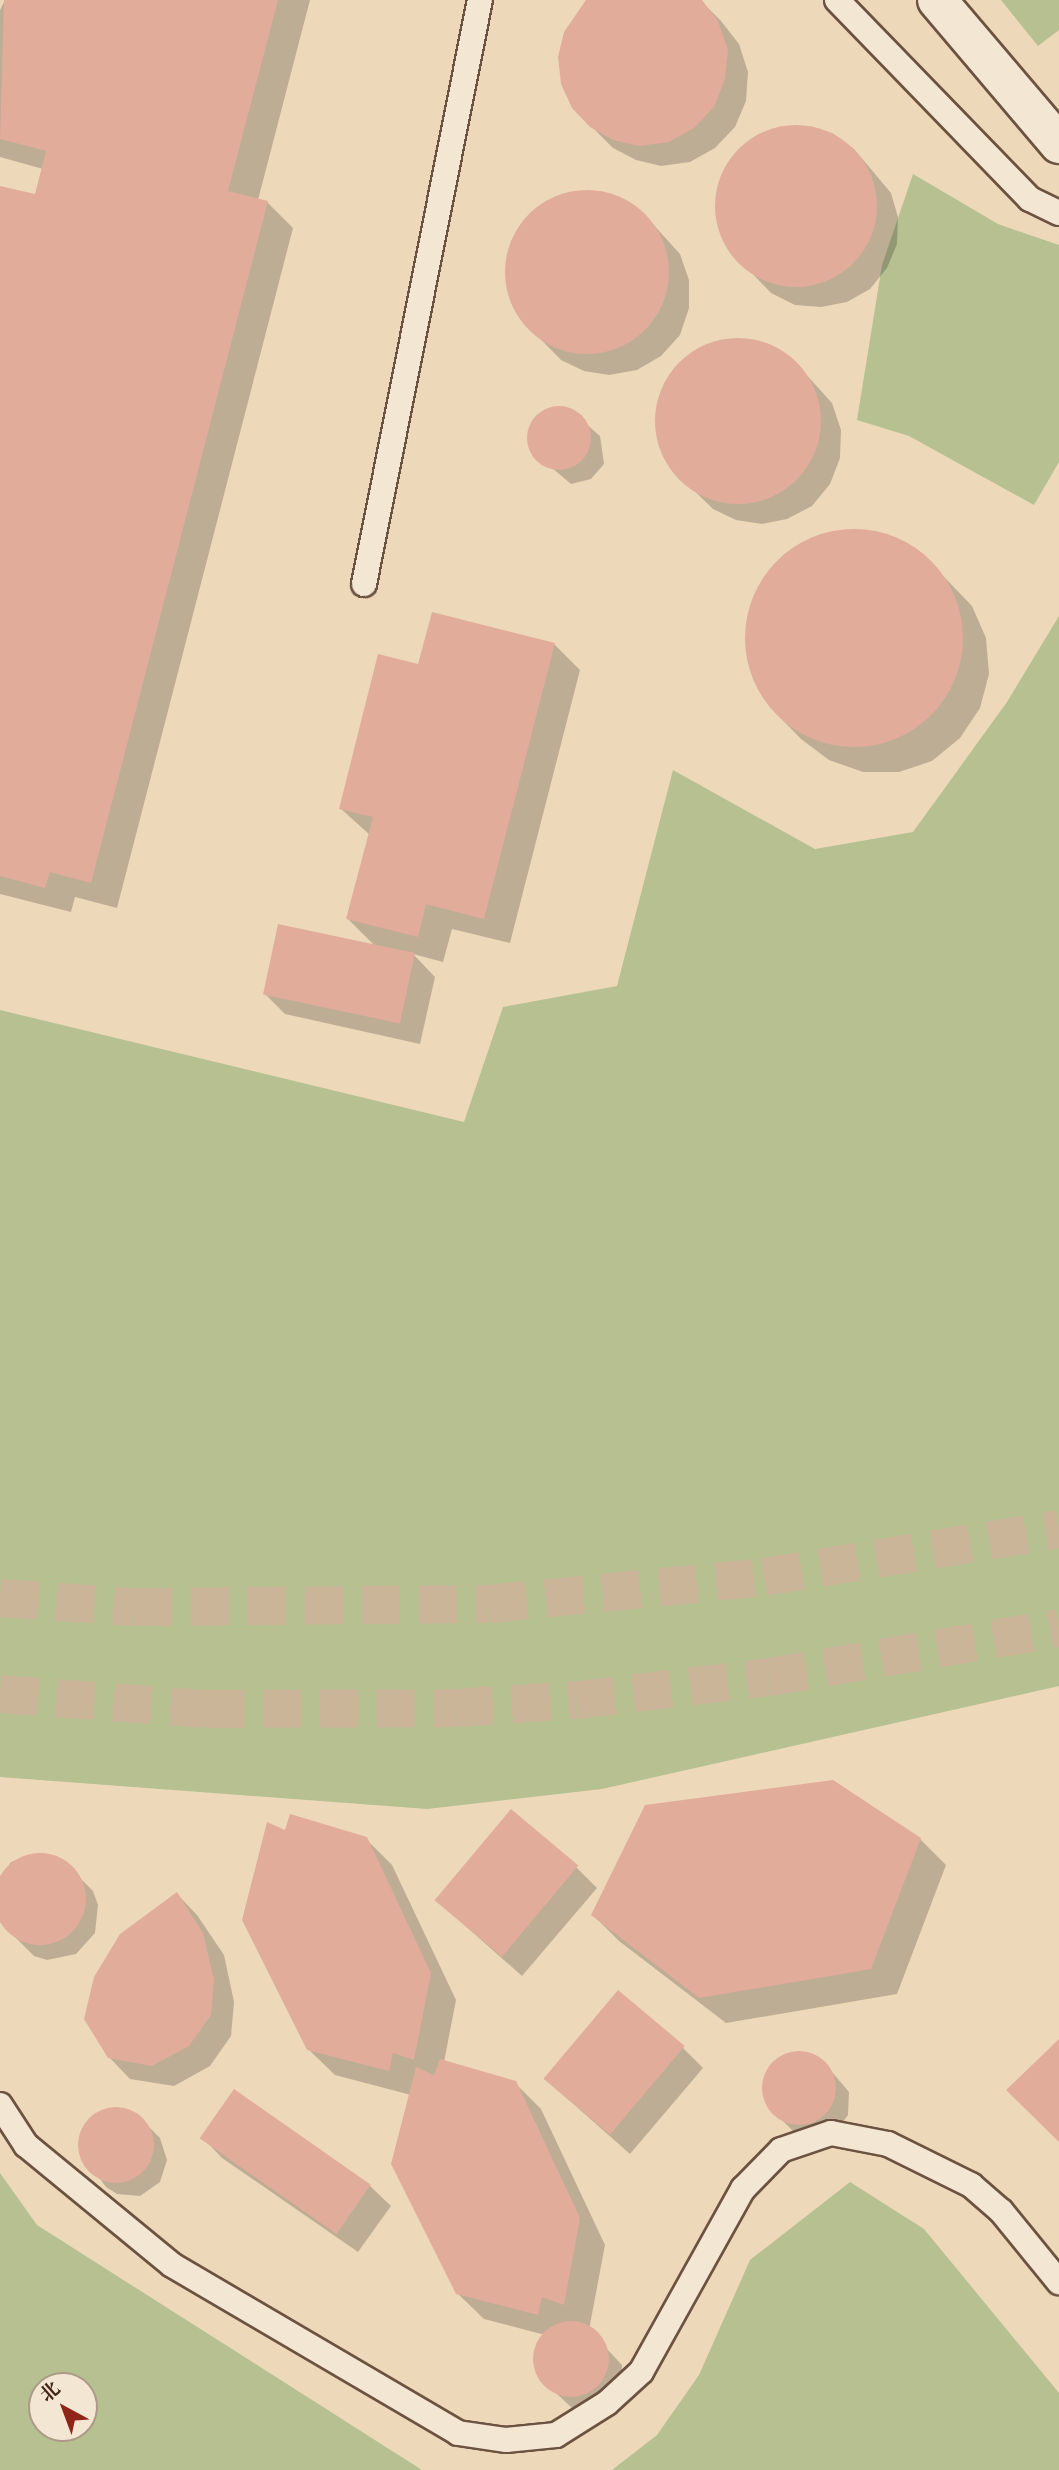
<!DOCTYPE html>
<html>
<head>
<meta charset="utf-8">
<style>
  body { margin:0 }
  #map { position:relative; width:1059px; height:2470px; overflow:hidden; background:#edd9b9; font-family:"IM FELL DW Pica","Noto Serif SC",serif }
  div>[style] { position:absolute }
  .green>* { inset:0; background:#b6c091 }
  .shadow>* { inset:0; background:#0003 }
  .building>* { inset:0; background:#e2ac9a; transform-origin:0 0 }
  .round { border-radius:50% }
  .secondary-tunnel>* { height:38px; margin-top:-19px; transform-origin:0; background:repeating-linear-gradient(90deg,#cbb599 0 38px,transparent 0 57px) }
  .roads { filter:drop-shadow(2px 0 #6c5240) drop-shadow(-2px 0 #6c5240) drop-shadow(0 2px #6c5240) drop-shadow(0 -2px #6c5240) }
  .service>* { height:24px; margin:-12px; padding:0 12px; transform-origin:12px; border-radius:12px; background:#f3e6d2 }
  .minor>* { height:38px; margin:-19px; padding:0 19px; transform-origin:19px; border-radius:19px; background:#f3e6d2 }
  span { translate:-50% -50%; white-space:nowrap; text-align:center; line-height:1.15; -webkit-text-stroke:5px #f3e6d2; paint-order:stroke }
  .north { position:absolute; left:28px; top:2372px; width:70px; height:70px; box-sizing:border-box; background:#f3e6d2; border:2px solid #ac9987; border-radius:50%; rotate:319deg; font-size:19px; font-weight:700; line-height:28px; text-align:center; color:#412517 }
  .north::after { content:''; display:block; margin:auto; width:24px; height:32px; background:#8f2418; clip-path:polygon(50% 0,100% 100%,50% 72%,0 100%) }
</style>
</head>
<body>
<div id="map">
  <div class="green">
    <i style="clip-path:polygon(1001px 0,1059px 0,1059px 30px,1038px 46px)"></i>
    <i style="clip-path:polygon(913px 174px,998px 224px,1059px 245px,1059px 462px,1034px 505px,909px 436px,857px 420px,882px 265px)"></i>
    <i style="clip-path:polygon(1059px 616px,1059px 1686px,602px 1789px,427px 1809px,0 1777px,0 1010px,464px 1122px,503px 1007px,617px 986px,673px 770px,815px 849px,913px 832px,1007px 702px)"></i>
    <i style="clip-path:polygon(evenodd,0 2173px,37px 2225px,422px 2470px,0 2470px,0 2173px,42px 2386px,84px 2386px,84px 2428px,42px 2428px,42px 2386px)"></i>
    <i style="clip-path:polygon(850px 2182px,924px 2229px,1059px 2393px,1059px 2470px,612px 2470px,657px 2435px,699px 2375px,750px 2260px)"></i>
  </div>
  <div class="shadow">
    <i style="clip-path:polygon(5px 0,310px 0,258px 200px,267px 202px,293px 228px,117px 908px,75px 897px,71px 912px,0 894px,0 188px,36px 197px,43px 169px,0 157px,0 10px)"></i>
    <i style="clip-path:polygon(588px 0,700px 0,721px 21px,739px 44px,748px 72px,746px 101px,735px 127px,715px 148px,690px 162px,661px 166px,636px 160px,613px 148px,591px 126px,565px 32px)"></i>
    <i style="clip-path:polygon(807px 126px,832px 133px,854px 149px,891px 193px,898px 217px,897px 244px,887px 268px,870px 289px,847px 302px,821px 307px,795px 305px,771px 293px,750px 271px,731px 252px,719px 228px,716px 202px,722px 176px,735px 154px,756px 137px,781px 127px)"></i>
    <i style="clip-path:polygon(588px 191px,616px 196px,641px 211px,680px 254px,689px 280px,689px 308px,680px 335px,661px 356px,637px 370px,609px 375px,584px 371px,561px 360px,522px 320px,510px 297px,506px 272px,511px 247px,522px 224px,541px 207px,563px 195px)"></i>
    <i style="clip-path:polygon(740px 339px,769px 345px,792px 359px,832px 403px,841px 430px,840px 458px,830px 484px,812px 506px,787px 519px,762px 524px,736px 520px,713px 509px,673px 470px,661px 448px,657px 422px,660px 397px,672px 374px,690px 355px,712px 344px)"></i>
    <i style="clip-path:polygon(569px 409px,600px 436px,604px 464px,591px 479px,571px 484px,532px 451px,530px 432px,540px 415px)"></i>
    <i style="clip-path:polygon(854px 530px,890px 536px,921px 553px,972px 606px,986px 638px,989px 674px,980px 708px,960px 738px,932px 761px,899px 772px,863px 772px,829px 760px,801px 739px,775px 712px,755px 682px,746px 648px,749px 612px,764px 579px,788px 553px,819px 536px)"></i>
    <i style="clip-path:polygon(554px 644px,580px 670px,510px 943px,452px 929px,443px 962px,413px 954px,435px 977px,420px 1044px,285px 1014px,265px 994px,377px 948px,348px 919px,370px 835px,340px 808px,419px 666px)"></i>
    <i style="clip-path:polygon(286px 1833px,366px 1839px,392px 1865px,456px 2000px,444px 2062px,515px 2083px,541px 2109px,605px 2245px,589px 2330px,622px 2365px,621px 2386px,582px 2410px,572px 2408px,538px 2376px,535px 2353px,545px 2335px,484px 2319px,457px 2293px,411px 2095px,335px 2075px,308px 2049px)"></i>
    <i style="clip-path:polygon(920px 1839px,946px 1865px,897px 1994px,726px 2023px,619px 1941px,593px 1915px)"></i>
    <i style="clip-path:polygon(40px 1853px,56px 1856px,78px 1876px,93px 1891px,98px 1905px,95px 1933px,76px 1954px,47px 1960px,34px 1956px,0 1922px,0 1879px,11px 1862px)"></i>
    <i style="clip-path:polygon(576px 1867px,597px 1888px,522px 1976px,435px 1899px)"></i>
    <i style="clip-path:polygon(177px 1894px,197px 1915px,224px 1955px,234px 2002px,231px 2036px,210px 2066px,174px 2086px,130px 2079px,109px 2057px)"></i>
    <i style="clip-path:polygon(682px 2047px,703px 2068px,630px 2154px,544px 2078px)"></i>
    <i style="clip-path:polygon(808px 2054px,827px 2066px,849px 2092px,848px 2115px,834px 2134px,799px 2137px,767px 2105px,763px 2082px,767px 2071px,785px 2055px)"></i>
    <i style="clip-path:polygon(234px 2091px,370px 2186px,391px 2206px,358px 2252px,222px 2158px,202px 2137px)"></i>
    <i style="clip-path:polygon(114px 2109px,136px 2115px,145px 2123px,160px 2138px,167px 2160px,160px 2182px,140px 2196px,117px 2194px,106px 2187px,80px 2151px,80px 2139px,92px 2118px)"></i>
  </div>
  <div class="building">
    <i style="clip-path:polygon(4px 0,278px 0,228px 191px,268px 201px,91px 883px,50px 872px,45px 888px,0 876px,0 186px,35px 194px,46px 151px,0 139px)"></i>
    <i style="clip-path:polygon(586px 0,702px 0,718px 21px,728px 50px,725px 79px,714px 107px,694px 128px,669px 142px,639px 146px,613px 140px,590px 127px,572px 108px,561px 84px,558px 57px,564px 32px)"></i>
    <i class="round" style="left:715px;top:125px;width:162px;height:162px"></i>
    <i class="round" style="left:505px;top:190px;width:164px;height:164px"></i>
    <i class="round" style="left:655px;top:338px;width:166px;height:166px"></i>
    <i class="round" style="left:527px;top:406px;width:64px;height:64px"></i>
    <i class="round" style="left:745px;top:529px;width:218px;height:218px"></i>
    <i style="clip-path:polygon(432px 612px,555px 643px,484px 919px,426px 904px,418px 937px,346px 919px,373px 817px,339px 809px,378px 654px,418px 664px)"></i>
    <i style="left:278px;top:924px;width:140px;height:72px;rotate:12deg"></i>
    <i style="clip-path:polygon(833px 1780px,921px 1838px,871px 1969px,699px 1998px,591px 1915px,645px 1805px)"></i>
    <i style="left:511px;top:1809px;width:88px;height:119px;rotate:40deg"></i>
    <i style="clip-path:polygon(290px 1814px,367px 1837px,431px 1973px,414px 2060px,393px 2053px,389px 2071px,307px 2050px,242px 1920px,267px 1822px,285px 1830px)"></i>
    <i class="round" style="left:-6px;top:1853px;width:92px;height:92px"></i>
    <i style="clip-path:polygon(177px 1892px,203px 1933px,214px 1980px,211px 2015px,189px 2046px,152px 2066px,108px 2058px,84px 2019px,94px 1977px,120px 1934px)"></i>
    <i style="left:618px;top:1990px;width:87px;height:116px;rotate:40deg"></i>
    <i style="clip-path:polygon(1059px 2039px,1059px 2142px,1006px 2090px)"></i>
    <i class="round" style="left:762px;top:2051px;width:74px;height:74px"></i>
    <i style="clip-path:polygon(440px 2059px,516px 2081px,580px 2218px,564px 2305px,542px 2297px,538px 2315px,456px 2294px,391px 2164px,416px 2067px,434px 2075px)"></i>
    <i style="left:234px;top:2089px;width:167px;height:60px;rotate:35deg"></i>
    <i class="round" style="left:78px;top:2107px;width:76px;height:76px"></i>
    <i class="round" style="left:533px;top:2321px;width:76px;height:76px"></i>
  </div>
  <div class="secondary-tunnel">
    <i style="left:0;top:1598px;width:134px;rotate:3.8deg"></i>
    <i style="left:134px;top:1607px;width:355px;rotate:-0.5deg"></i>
    <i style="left:489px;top:1604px;width:276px;rotate:-5.6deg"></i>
    <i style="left:764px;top:1577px;width:299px;rotate:-9.2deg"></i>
    <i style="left:0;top:1694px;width:207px;rotate:4.2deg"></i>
    <i style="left:206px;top:1709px;width:249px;rotate:-0.2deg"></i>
    <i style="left:455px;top:1708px;width:122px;rotate:-3.8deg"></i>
    <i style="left:577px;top:1700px;width:193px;rotate:-6.8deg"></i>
    <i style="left:769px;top:1677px;width:294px;rotate:-9.6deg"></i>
  </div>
  <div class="roads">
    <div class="service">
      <i style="left:837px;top:0;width:277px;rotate:45.9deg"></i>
      <i style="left:1030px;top:199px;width:32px;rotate:26deg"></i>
      <i style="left:364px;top:584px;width:595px;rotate:-78.77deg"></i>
      <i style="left:0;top:2105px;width:48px;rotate:57deg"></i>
      <i style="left:26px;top:2145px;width:189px;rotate:39.4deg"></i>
      <i style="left:172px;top:2265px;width:332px;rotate:30.4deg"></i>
      <i style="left:458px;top:2433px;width:49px;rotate:8.3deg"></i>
      <i style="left:506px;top:2440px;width:50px;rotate:-5.7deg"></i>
      <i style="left:556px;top:2435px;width:60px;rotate:-32.1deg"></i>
      <i style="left:607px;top:2403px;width:46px;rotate:-42.4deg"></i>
      <i style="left:641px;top:2372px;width:210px;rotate:-60.9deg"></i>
      <i style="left:743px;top:2189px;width:54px;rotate:-45.7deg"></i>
      <i style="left:781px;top:2150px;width:53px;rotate:-18.8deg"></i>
      <i style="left:831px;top:2133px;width:58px;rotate:10.9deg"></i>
      <i style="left:888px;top:2144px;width:93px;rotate:26.3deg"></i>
      <i style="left:971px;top:2185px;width:40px;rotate:41deg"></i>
      <i style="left:1001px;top:2211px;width:92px;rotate:50.8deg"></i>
    </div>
    <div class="minor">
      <i style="left:937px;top:0;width:189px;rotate:49.7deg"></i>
    </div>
  </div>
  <div class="north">北</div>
</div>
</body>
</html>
